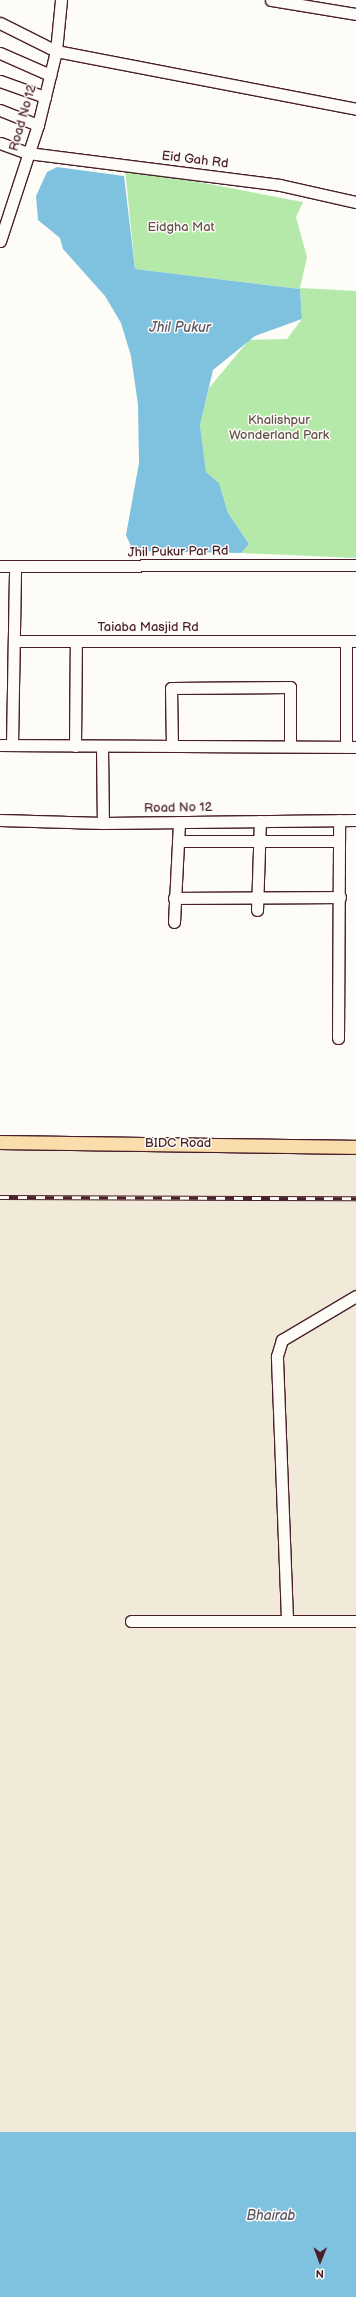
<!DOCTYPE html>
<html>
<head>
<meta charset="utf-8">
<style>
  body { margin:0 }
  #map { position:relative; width:356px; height:2297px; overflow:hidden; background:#fdfcf7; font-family:"Balsamiq Sans",sans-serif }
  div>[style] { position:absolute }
  .built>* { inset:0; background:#f2ead8; transform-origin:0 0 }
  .green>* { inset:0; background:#b5e9aa }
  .water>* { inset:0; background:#7fc2e0; transform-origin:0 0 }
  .roads { filter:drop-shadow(1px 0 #4a1f2b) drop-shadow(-1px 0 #4a1f2b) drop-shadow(0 1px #4a1f2b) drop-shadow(0 -1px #4a1f2b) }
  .minor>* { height:11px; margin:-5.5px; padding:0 5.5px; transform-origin:5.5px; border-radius:5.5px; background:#fdfcf7 }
  .major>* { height:13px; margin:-6.5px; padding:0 6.5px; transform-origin:6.5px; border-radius:6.5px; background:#f9deab }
  .rail>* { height:4.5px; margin-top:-2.25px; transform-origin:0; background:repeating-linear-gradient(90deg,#fdfcf7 0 9px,#4a1f2b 0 18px); box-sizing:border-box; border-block:1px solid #4a1f2b }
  span { translate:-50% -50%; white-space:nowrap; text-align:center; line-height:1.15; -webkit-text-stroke:3px #fdfcf7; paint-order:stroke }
  .street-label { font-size:13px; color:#4a1f2b }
  .park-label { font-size:13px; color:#65524b }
  .water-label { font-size:14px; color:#5d586a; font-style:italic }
  .north { position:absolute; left:300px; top:2241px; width:40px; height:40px; -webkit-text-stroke:3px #fdfcf7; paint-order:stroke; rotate:181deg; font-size:11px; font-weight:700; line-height:16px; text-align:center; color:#4a1f2b }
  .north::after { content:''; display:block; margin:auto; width:14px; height:18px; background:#4a1f2b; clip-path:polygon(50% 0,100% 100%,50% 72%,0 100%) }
</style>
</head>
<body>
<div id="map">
  <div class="built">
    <i style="left:0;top:1147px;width:356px;height:993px"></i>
  </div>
  <div class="green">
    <i style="clip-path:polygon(125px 168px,303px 202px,296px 217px,307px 257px,300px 288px,356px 291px,356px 558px,241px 553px,249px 544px,228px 513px,219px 483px,206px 472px,200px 425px,209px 388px,249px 340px,287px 339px,302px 319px,300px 289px,135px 269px)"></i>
  </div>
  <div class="water">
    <i style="clip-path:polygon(57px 167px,124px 176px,135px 269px,300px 289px,302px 319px,255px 336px,213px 370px,200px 425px,206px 472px,219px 483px,228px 513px,249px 544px,241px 553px,133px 551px,126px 535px,139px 463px,138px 405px,131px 356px,121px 323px,105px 296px,63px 249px,60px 238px,38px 220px,36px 196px,47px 172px)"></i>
    <i style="left:356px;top:2132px;width:165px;height:356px;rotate:90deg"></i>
  </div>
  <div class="roads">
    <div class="minor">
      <i style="left:271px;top:0;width:86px;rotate:9.4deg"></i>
      <i style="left:0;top:23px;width:63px;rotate:26.6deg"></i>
      <i style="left:56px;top:51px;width:306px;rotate:10.9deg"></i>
      <i style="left:0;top:53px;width:55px;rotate:23.7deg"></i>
      <i style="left:0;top:81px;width:48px;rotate:19.6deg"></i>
      <i style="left:0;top:110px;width:41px;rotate:21.5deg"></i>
      <i style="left:0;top:143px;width:30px;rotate:20deg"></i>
      <i style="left:28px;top:153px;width:254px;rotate:7.2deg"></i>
      <i style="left:280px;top:185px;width:78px;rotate:12.6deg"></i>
      <i style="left:0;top:241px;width:122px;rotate:-71.9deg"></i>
      <i style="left:38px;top:125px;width:76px;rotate:-76.3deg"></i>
      <i style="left:56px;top:51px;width:51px;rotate:-84.4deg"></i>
      <i style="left:0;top:566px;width:356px;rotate:-0.2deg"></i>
      <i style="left:14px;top:641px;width:342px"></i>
      <i style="left:346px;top:641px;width:106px;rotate:90deg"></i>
      <i style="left:0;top:745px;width:356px;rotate:0.3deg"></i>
      <i style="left:12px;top:745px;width:177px;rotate:-89deg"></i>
      <i style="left:75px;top:746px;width:105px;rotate:-89.5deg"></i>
      <i style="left:102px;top:746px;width:77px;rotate:89.3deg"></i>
      <i style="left:172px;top:746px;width:58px;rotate:-91deg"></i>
      <i style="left:171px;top:688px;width:119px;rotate:-0.5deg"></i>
      <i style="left:290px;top:687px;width:59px;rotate:90deg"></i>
      <i style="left:0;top:820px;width:103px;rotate:1.7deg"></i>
      <i style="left:103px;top:823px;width:253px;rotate:-0.7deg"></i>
      <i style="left:178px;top:841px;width:161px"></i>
      <i style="left:174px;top:898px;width:166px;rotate:-0.3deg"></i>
      <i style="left:257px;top:910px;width:89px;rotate:-88.1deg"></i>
      <i style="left:174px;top:922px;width:100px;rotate:-87.1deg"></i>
      <i style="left:338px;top:1038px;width:218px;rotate:-89.7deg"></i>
      <i style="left:287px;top:1619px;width:263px;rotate:-92.2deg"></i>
      <i style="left:277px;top:1356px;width:17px;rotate:-73deg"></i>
      <i style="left:282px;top:1340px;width:86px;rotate:-30.7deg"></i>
      <i style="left:131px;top:1621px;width:225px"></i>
    </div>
    <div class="major">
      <i style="left:0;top:1142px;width:356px;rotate:0.8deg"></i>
    </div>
  </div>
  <div class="rail">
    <i style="left:0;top:1197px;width:356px;rotate:0.2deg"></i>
  </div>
  <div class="street-label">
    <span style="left:23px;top:118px;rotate:-74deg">Road No 12</span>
    <span style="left:195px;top:160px;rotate:7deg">Eid Gah Rd</span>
    <span style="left:178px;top:552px;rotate:-1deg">Jhil Pukur Par Rd</span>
    <span style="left:148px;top:627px">Taiaba Masjid Rd</span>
    <span style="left:178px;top:808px;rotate:-1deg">Road No 12</span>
    <span style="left:178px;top:1143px">BIDC Road</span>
  </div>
  <div class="park-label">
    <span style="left:181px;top:227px">Eidgha Mat</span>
    <span style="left:279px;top:428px">Khalishpur<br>Wonderland Park</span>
  </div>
  <div class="water-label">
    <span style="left:180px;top:328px">Jhil Pukur</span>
    <span style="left:271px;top:2216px">Bhairab</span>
  </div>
  <div class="north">N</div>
</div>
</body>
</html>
